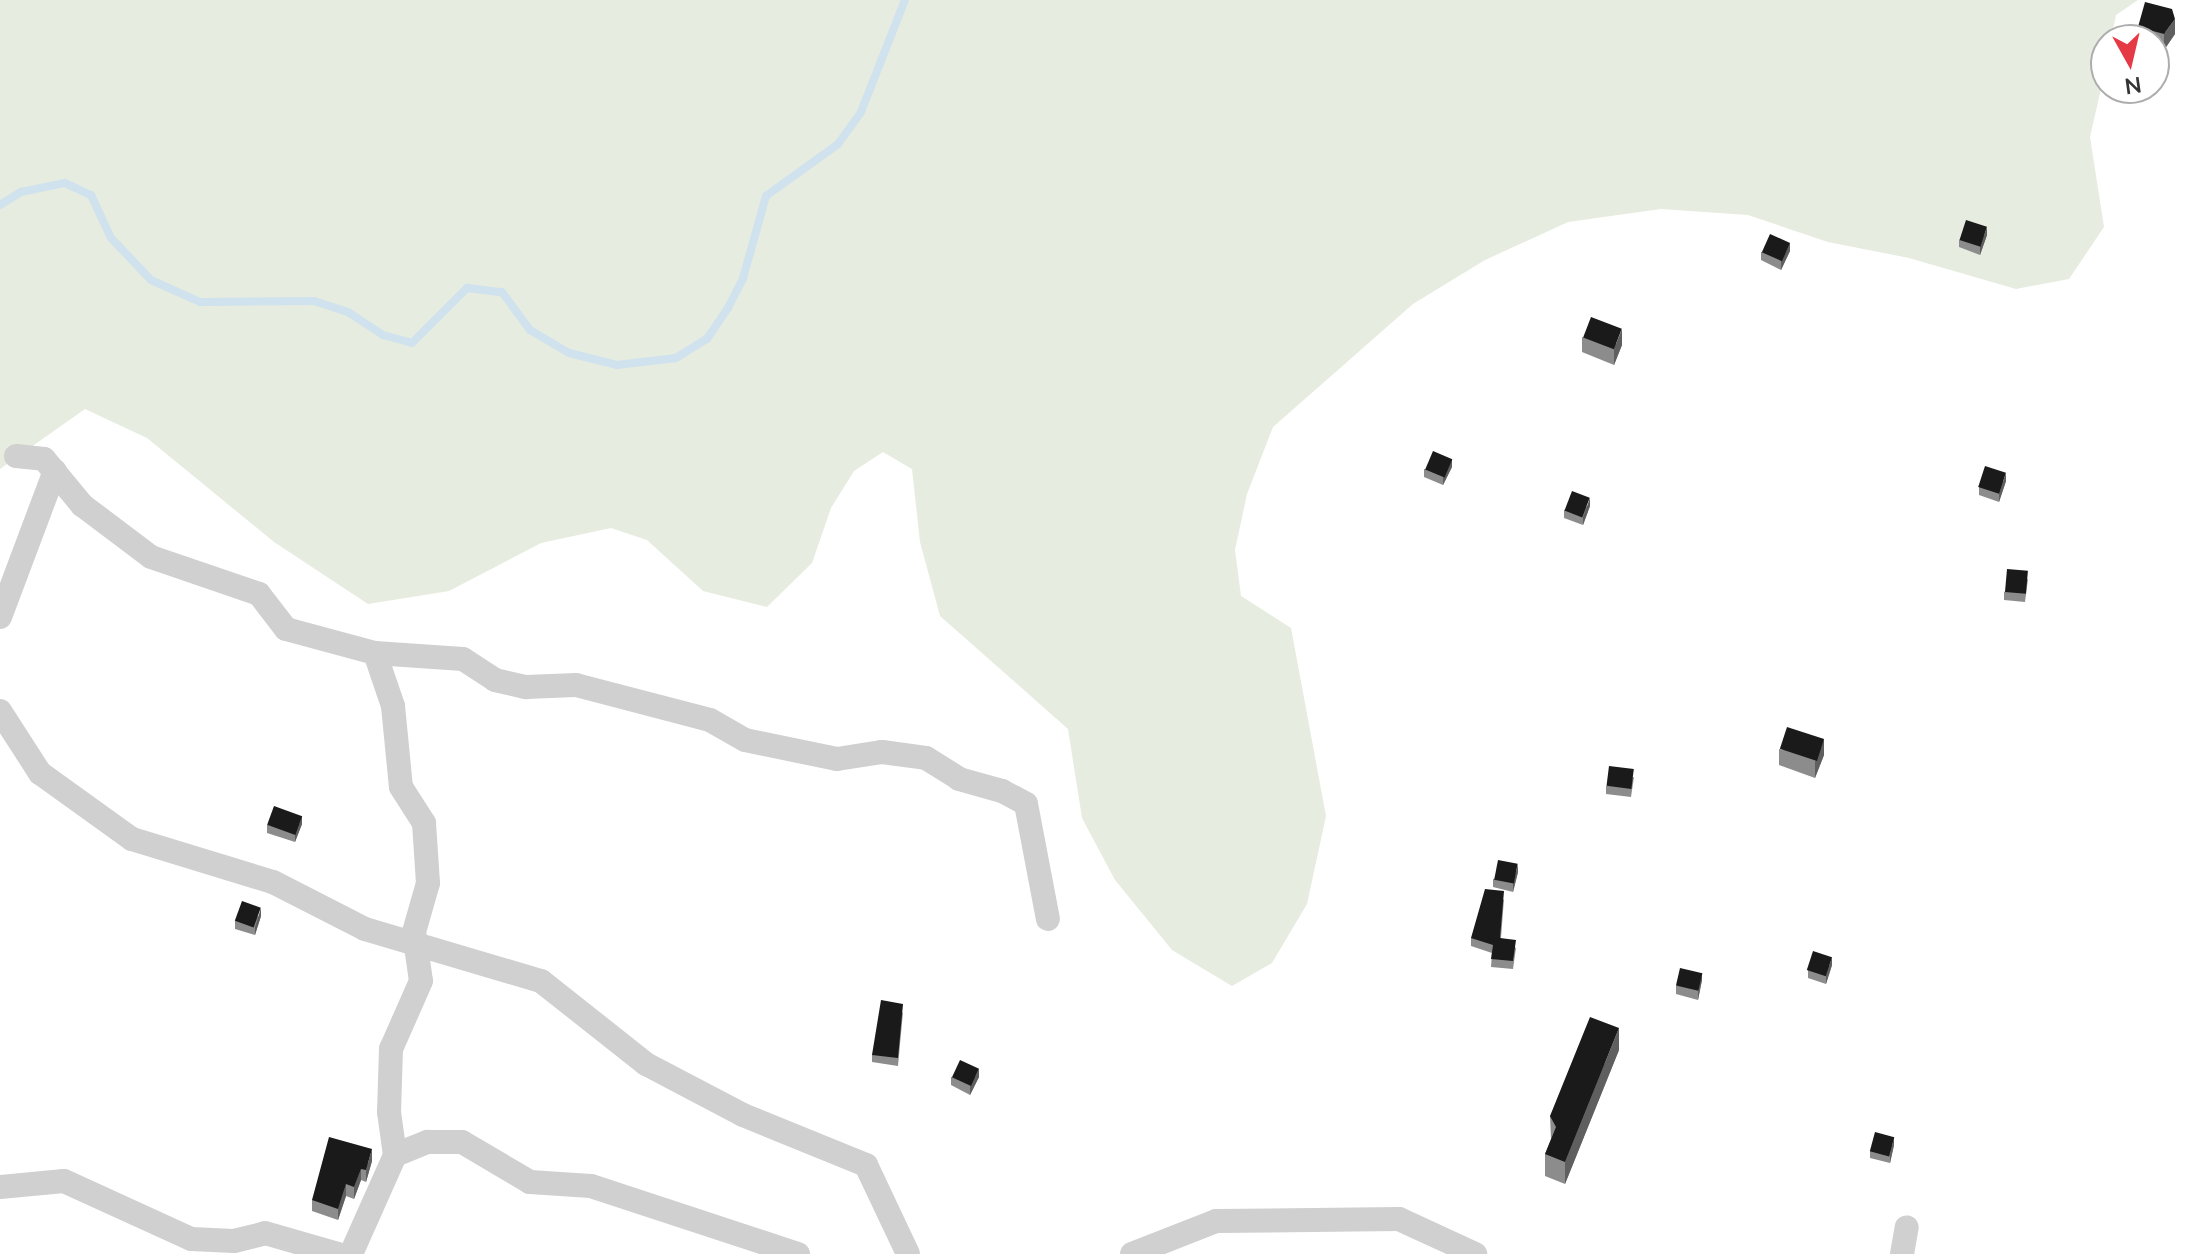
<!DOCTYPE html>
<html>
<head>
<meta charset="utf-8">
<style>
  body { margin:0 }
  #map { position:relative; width:2194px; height:1254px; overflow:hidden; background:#fff; font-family:Mulish,sans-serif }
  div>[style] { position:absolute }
  .green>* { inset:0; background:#e6ecdf }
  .stream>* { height:8px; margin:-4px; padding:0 4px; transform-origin:4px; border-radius:4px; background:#cfe2ee }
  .minor>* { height:24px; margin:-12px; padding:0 12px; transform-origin:12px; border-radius:12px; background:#d0d0d0 }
  .wall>* { inset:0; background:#8c8c8c }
  .shaded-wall>* { inset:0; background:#5f5f5f }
  .building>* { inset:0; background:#1a1a1a; transform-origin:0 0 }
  span { translate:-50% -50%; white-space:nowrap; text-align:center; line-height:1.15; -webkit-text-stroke:8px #fff; paint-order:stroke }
  .north { position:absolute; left:2090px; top:24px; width:80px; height:80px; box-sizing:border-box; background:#fff; border:2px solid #adadad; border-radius:50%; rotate:172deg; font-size:22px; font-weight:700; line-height:32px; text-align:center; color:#333 }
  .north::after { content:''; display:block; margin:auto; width:28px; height:36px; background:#e63946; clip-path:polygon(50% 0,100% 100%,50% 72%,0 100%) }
</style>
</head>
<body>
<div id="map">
  <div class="green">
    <i style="clip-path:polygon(0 0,2138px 0,2116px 15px,2111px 40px,2106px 40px,2106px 67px,2090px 137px,2104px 227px,2069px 279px,2016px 289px,1909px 258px,1828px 242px,1748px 215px,1661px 209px,1568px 222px,1485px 260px,1413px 304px,1273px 427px,1247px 494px,1235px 550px,1241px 596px,1291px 628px,1326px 816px,1307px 904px,1272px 963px,1232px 986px,1172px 950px,1115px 880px,1082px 818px,1068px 729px,940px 616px,920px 542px,912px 469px,883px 452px,854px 471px,831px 508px,812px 563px,767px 607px,703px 591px,647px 540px,611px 528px,541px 543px,449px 591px,368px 604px,274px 542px,147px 438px,85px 409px,0 469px)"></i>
  </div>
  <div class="stream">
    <i style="left:0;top:205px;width:25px;rotate:-32deg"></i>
    <i style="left:21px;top:192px;width:45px;rotate:-11.6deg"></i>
    <i style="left:65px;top:183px;width:29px;rotate:25deg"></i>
    <i style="left:91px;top:195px;width:47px;rotate:65.1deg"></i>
    <i style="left:111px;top:238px;width:58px;rotate:46.4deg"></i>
    <i style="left:151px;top:280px;width:54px;rotate:24.2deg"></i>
    <i style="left:200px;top:302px;width:114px;rotate:-0.5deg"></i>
    <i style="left:314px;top:301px;width:36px;rotate:18deg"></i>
    <i style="left:348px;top:312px;width:42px;rotate:33.3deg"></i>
    <i style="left:383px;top:335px;width:30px;rotate:15deg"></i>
    <i style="left:412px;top:343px;width:78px;rotate:-45deg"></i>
    <i style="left:467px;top:288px;width:35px;rotate:7deg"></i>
    <i style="left:502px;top:292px;width:47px;rotate:53.6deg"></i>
    <i style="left:530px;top:330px;width:45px;rotate:30.5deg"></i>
    <i style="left:569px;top:353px;width:49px;rotate:14deg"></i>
    <i style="left:617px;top:365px;width:59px;rotate:-6.8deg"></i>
    <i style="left:676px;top:358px;width:36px;rotate:-32deg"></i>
    <i style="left:707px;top:339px;width:37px;rotate:-56deg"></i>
    <i style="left:728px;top:308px;width:34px;rotate:-63deg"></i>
    <i style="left:743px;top:278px;width:85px;rotate:-74.3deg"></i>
    <i style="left:766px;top:196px;width:89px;rotate:-35.8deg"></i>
    <i style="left:838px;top:144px;width:39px;rotate:-54deg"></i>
    <i style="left:861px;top:112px;width:120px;rotate:-68.6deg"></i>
  </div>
  <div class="minor">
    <i style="left:16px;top:456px;width:28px;rotate:6deg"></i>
    <i style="left:44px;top:459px;width:60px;rotate:50.4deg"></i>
    <i style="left:82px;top:505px;width:86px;rotate:37deg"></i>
    <i style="left:151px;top:557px;width:114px;rotate:18.9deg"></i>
    <i style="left:259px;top:594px;width:44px;rotate:52.4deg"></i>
    <i style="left:286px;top:629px;width:92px;rotate:15.1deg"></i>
    <i style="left:375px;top:653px;width:88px;rotate:3.9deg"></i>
    <i style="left:463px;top:659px;width:38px;rotate:33deg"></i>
    <i style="left:495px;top:680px;width:32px;rotate:13deg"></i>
    <i style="left:526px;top:687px;width:50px;rotate:-2.3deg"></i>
    <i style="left:576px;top:685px;width:138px;rotate:14.6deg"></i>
    <i style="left:710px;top:720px;width:40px;rotate:29.7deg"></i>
    <i style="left:745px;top:740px;width:94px;rotate:11.7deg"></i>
    <i style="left:837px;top:759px;width:46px;rotate:-8.8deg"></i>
    <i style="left:882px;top:752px;width:44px;rotate:7.8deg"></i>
    <i style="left:926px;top:758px;width:39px;rotate:32deg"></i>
    <i style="left:959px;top:779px;width:45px;rotate:15.6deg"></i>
    <i style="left:1002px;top:791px;width:27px;rotate:28deg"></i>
    <i style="left:1026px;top:804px;width:117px;rotate:79.2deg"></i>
    <i style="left:0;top:617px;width:156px;rotate:-69.4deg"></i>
    <i style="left:375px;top:653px;width:56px;rotate:71.2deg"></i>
    <i style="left:393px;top:706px;width:81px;rotate:84.4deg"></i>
    <i style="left:401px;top:787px;width:43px;rotate:57.4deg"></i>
    <i style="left:424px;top:823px;width:60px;rotate:86.2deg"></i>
    <i style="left:428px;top:883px;width:51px;rotate:105.9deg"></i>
    <i style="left:414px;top:932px;width:49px;rotate:81.9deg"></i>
    <i style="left:421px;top:981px;width:74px;rotate:113.8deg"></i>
    <i style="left:391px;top:1049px;width:63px;rotate:91.8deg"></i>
    <i style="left:389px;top:1112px;width:43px;rotate:82.1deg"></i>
    <i style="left:0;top:711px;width:74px;rotate:57.2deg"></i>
    <i style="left:40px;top:773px;width:113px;rotate:35.7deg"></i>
    <i style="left:132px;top:839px;width:147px;rotate:17deg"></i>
    <i style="left:273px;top:882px;width:103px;rotate:27.1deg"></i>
    <i style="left:365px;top:929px;width:184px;rotate:16.5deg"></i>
    <i style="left:541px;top:981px;width:134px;rotate:38.3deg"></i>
    <i style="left:646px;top:1064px;width:110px;rotate:27.7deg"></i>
    <i style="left:743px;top:1115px;width:133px;rotate:22.1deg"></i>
    <i style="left:866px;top:1165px;width:98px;rotate:64.7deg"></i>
    <i style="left:0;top:1187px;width:64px;rotate:-5.4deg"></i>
    <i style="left:64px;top:1181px;width:140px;rotate:24.5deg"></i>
    <i style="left:191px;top:1239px;width:43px;rotate:2.7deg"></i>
    <i style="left:234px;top:1241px;width:32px;rotate:-14deg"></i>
    <i style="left:265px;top:1233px;width:76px;rotate:16deg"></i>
    <i style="left:351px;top:1254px;width:108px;rotate:-66deg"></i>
    <i style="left:395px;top:1155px;width:35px;rotate:-22deg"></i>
    <i style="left:427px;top:1142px;width:35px"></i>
    <i style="left:462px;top:1142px;width:79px;rotate:30.5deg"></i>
    <i style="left:530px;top:1182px;width:61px;rotate:3.8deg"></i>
    <i style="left:591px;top:1186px;width:218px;rotate:18.2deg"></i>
    <i style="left:1132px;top:1254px;width:90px;rotate:-21.4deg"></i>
    <i style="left:1216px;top:1221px;width:183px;rotate:-0.6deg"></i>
    <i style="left:1399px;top:1219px;width:84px;rotate:24.7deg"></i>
    <i style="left:1902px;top:1254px;width:27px;rotate:-80deg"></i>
  </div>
  <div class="wall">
    <i style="clip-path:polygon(2138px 27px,2175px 34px,2164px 50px,2154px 47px,2154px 40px,2138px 40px)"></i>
    <i style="clip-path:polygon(1987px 235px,1980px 255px,1959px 247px,1959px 240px)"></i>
    <i style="clip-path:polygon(1790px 251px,1781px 270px,1761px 260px,1761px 252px)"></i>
    <i style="clip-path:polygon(1582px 337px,1622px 345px,1614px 365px,1582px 352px)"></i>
    <i style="clip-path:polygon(1452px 467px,1443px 485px,1424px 477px,1424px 469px)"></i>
    <i style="clip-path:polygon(2006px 481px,1999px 502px,1979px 495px,1979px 487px)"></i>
    <i style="clip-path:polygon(1590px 506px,1583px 525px,1564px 518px,1564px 510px)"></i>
    <i style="clip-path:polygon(2028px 579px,2025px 602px,2004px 600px,2004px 592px)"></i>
    <i style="clip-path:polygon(1779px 749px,1824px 755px,1815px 778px,1779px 765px)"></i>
    <i style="clip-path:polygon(1634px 777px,1631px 797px,1606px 794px,1606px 786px)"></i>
    <i style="clip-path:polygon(302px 824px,295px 842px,267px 833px,267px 825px)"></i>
    <i style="clip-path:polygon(1518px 872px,1513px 892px,1493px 887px,1493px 879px)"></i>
    <i style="clip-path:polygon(1504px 899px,1501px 938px,1516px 948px,1513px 969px,1491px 967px,1492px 953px,1471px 946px,1471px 938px)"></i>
    <i style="clip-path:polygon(261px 916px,255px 935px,235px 929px,235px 921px)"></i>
    <i style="clip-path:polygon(1832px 965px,1826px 984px,1808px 978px,1808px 970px)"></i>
    <i style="clip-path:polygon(1702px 980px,1698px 1000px,1676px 994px,1676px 986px)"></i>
    <i style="clip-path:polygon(903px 1012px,898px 1066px,872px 1062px,872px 1055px)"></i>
    <i style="clip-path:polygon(1619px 1050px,1565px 1184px,1545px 1176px,1545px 1154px,1551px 1139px,1550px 1116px)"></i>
    <i style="clip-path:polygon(951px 1077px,979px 1077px,970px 1095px,951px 1085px)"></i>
    <i style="clip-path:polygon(1894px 1145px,1890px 1163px,1870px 1158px,1870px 1151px)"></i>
    <i style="clip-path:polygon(372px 1161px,366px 1182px,361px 1180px,354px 1199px,346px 1196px,338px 1220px,312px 1211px,312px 1200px)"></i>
  </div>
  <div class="shaded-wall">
    <i style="clip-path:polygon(2175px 19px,2175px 34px,2164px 50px,2164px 34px)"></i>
    <i style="clip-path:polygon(1987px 227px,1987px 235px,1980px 255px,1980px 247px)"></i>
    <i style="clip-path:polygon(1790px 243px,1790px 251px,1781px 270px,1781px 262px)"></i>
    <i style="clip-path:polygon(1622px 329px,1622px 345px,1614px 365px,1614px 349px)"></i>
    <i style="clip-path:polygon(1452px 459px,1452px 467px,1443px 485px,1443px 477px)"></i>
    <i style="clip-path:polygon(2006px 473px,2006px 481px,1999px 502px,1999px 494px)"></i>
    <i style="clip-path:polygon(1590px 498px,1590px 506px,1583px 525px,1583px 517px)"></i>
    <i style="clip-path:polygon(1824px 739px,1824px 755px,1815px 778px,1815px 762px)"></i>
    <i style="clip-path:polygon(302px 816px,302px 824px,295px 842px,295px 835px)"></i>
    <i style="clip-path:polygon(1518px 864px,1518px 872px,1513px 892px,1513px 884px)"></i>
    <i style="clip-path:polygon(261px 908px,261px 916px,255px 935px,255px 927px)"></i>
    <i style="clip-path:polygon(1832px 957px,1832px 965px,1826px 984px,1826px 976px)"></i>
    <i style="clip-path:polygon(1702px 973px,1702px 980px,1698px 1000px,1698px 992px)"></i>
    <i style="clip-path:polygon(1619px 1028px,1619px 1050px,1565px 1184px,1565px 1162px)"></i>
    <i style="clip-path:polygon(979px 1069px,979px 1077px,970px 1095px,970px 1087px)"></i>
    <i style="clip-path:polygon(1894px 1137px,1894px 1145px,1890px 1163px,1890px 1155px)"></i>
    <i style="clip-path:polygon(372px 1149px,372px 1161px,366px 1182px,366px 1170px)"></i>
    <i style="clip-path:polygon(361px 1169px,361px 1180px,354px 1199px,354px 1187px)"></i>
    <i style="clip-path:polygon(346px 1184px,346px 1196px,338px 1220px,338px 1209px)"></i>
  </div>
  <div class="building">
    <i style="clip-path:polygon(2145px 2px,2172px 9px,2175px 19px,2164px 34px,2138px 27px)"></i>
    <i style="left:1966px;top:220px;width:22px;height:21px;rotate:18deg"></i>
    <i style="left:1770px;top:234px;width:22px;height:20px;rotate:24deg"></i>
    <i style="left:1591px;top:317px;width:33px;height:22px;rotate:21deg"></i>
    <i style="left:1433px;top:451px;width:21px;height:20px;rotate:23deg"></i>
    <i style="left:1985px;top:466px;width:22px;height:22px;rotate:18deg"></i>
    <i style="left:1572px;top:491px;width:19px;height:21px;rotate:21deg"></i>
    <i style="left:2007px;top:569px;width:21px;height:23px;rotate:5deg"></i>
    <i style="left:1787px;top:727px;width:39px;height:23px;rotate:18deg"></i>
    <i style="left:1609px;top:766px;width:25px;height:20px;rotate:7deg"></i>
    <i style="left:274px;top:806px;width:30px;height:20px;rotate:20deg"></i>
    <i style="left:1498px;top:860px;width:20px;height:20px;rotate:11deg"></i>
    <i style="clip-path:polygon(1485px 889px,1504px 891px,1500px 938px,1516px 940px,1513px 961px,1491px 959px,1493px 945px,1471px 938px)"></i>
    <i style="left:242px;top:901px;width:20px;height:21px;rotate:20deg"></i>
    <i style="left:1813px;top:951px;width:20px;height:20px;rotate:18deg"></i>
    <i style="left:1680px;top:968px;width:23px;height:18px;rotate:13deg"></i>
    <i style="clip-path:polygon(881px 1000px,903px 1004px,898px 1058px,872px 1055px)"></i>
    <i style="clip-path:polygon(1590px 1017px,1619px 1028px,1565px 1162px,1545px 1154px,1556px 1127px,1550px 1116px)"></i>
    <i style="left:960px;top:1060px;width:21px;height:19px;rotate:25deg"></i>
    <i style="left:1875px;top:1132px;width:20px;height:20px;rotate:15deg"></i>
    <i style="clip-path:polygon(329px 1137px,372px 1149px,366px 1170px,361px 1169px,354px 1187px,346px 1184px,338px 1209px,312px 1200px)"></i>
  </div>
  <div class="north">N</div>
</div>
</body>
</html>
